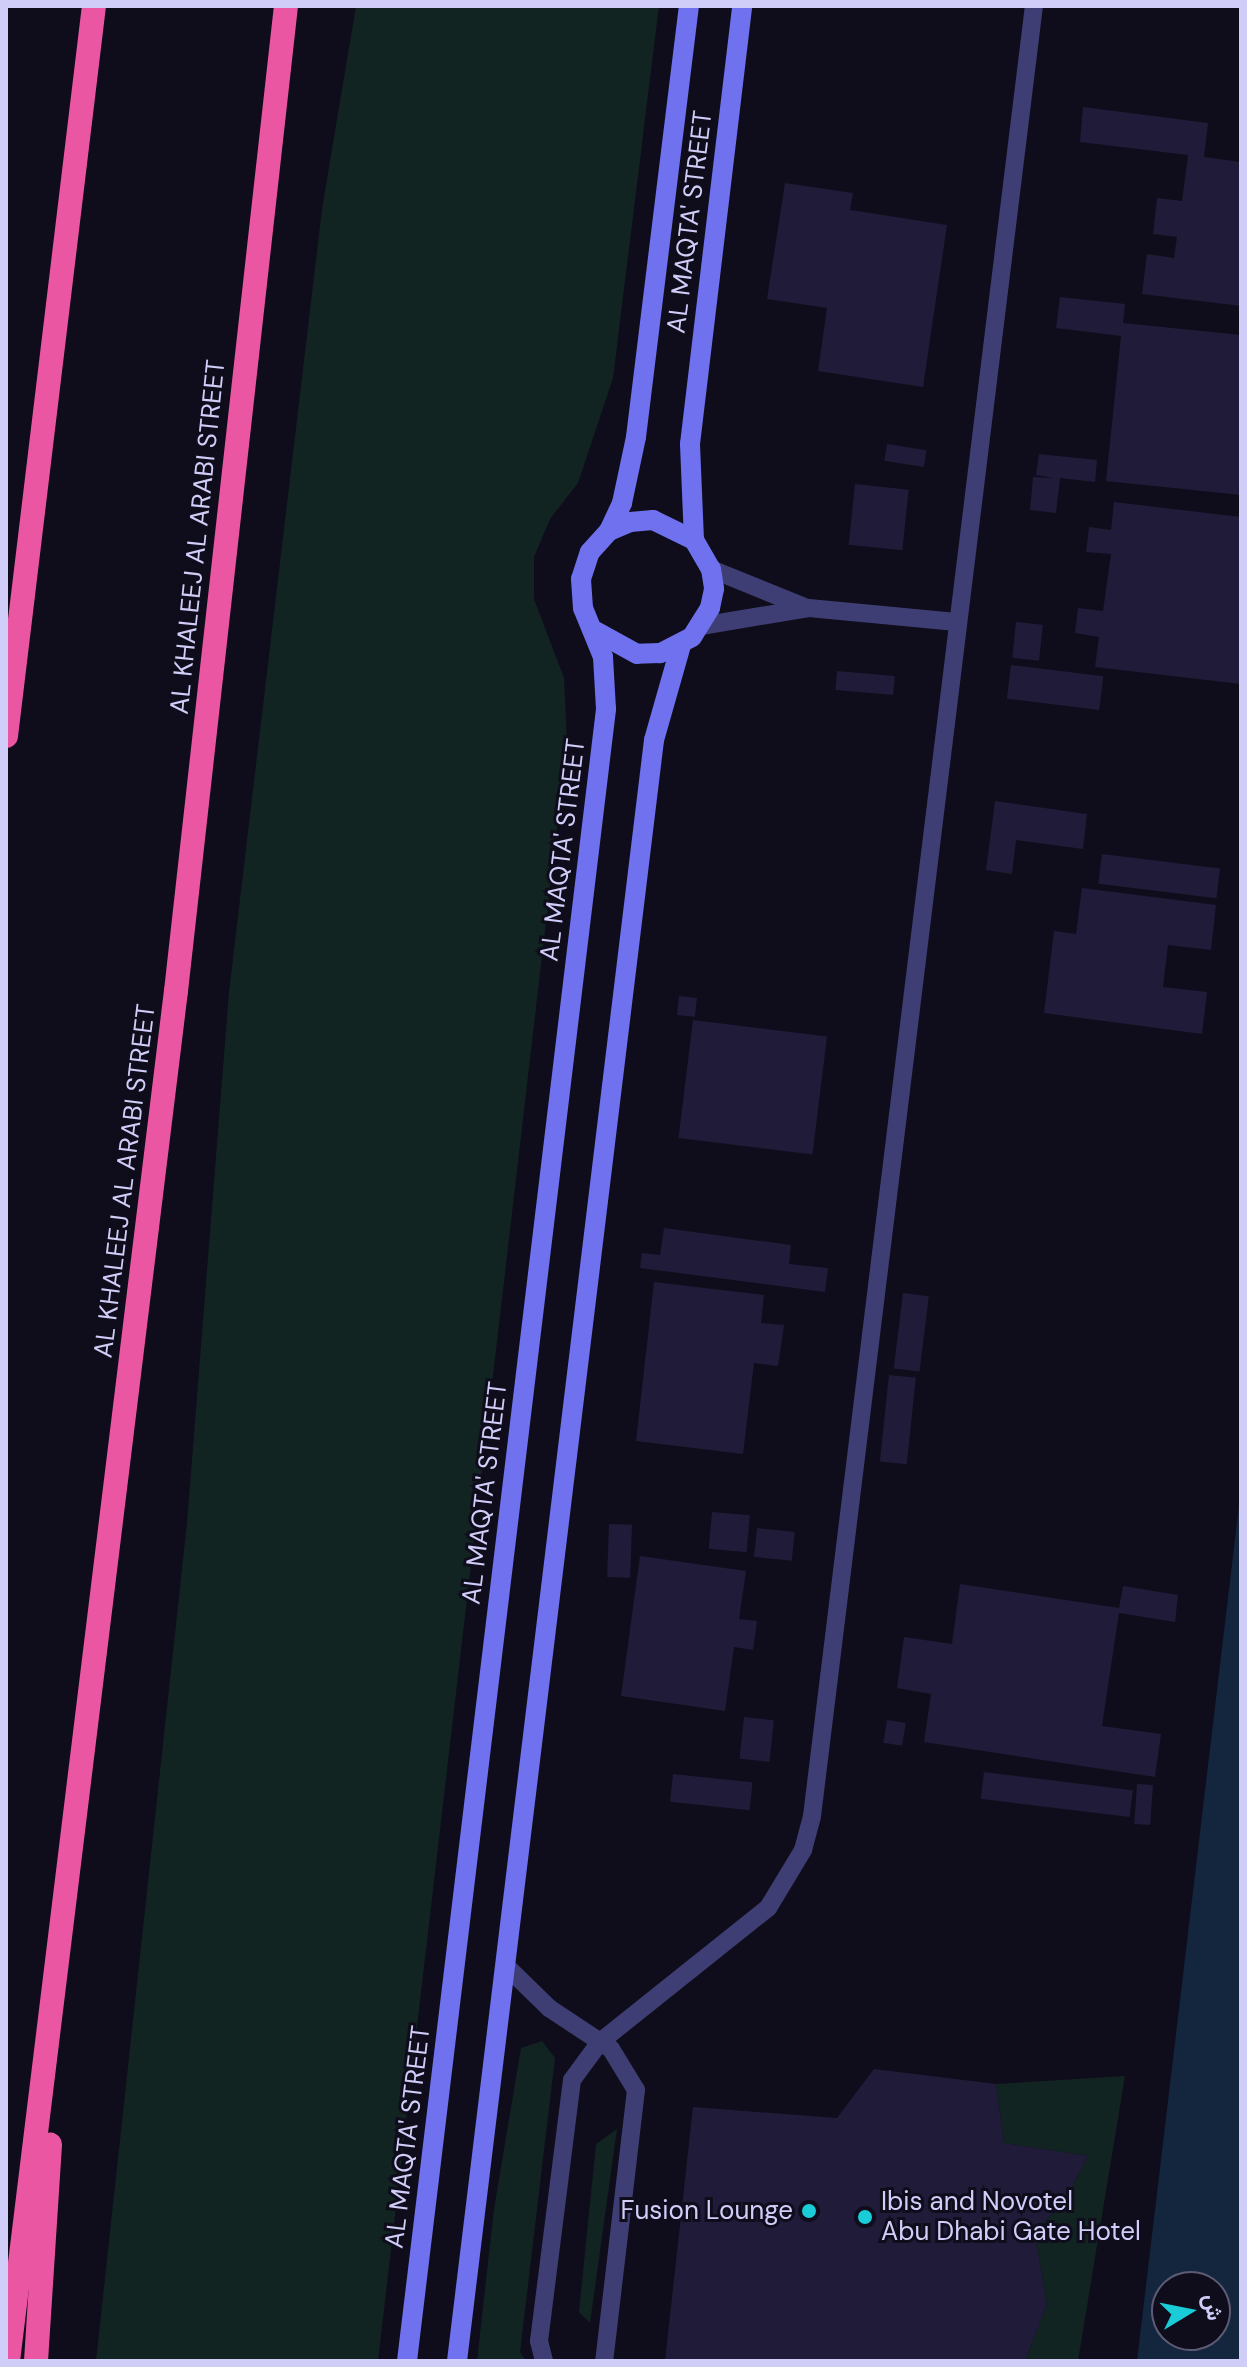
<!DOCTYPE html>
<html>
<head>
<meta charset="utf-8">
<style>
  body { margin:0 }
  #map { position:relative; width:1247px; height:2367px; overflow:hidden; background:#0f0d1b; font-family:"DM Sans",Vazirmatn,sans-serif }
  div>[style] { position:absolute }
  .green>* { inset:0; background:#112422 }
  .water>* { inset:0; background:#13263e }
  .building>* { inset:0; background:#201b39; transform-origin:0 0 }
  .lane>* { height:18px; margin:-9px; padding:0 9px; transform-origin:9px; border-radius:9px; background:#3e3e74 }
  .secondary>* { height:20px; margin:-10px; padding:0 10px; transform-origin:10px; border-radius:10px; background:#6f71ee }
  .highway>* { height:24px; margin:-12px; padding:0 12px; transform-origin:12px; border-radius:12px; background:#eb56a3 }
  .dots>* { width:22px; height:22px; translate:-50% -50%; box-sizing:border-box; border:4px solid #0f0d1b; border-radius:50% }
  span { translate:-50% -50%; white-space:nowrap; text-align:center; line-height:1.15; -webkit-text-stroke:6px #0f0d1b; paint-order:stroke }
  .street-label { font-size:26px; color:#d0cdf9 }
  .poi-label { font-size:26px; color:#d0cdf9 }
  .left { translate:0 -50%; text-align:left }
  .right { translate:-100% -50%; text-align:right }
  .frame { position:absolute; inset:0; border:8px solid #d0cdf9; pointer-events:none }
  .north { position:absolute; left:1151px; top:2271px; width:80px; height:80px; box-sizing:border-box; background:#0f0d1b; border:2px solid #5c5a74; border-radius:50%; rotate:80deg; font-size:22px; font-weight:700; line-height:32px; text-align:center; color:#d0cdf9 }
  .north::after { content:''; display:block; margin:auto; width:28px; height:36px; background:#1accd8; clip-path:polygon(50% 0,100% 100%,50% 72%,0 100%) }
</style>
</head>
<body>
<div id="map">
  <div class="green">
    <i style="clip-path:polygon(356px 6px,659px 6px,613px 378px,578px 483px,550px 519px,534px 557px,534px 599px,564px 678px,567px 742px,378px 2361px,96px 2361px,187px 1523px,229px 992px,322px 209px)"></i>
    <i style="clip-path:polygon(542px 2041px,555px 2058px,520px 2352px,526px 2361px,477px 2361px,494px 2209px,521px 2048px)"></i>
    <i style="clip-path:polygon(1125px 2076px,1078px 2361px,1025px 2361px,1047px 2304px,1034px 2230px,1063px 2205px,1088px 2156px,1004px 2143px,996px 2084px)"></i>
    <i style="clip-path:polygon(617px 2129px,590px 2323px,579px 2312px,596px 2144px)"></i>
  </div>
  <div class="water">
    <i style="clip-path:polygon(evenodd,1241px 1489px,1241px 2361px,1137px 2361px,1241px 1489px,1167px 2287px,1215px 2287px,1215px 2335px,1167px 2335px,1167px 2287px)"></i>
  </div>
  <div class="building">
    <i style="clip-path:polygon(1083px 107px,1208px 123px,1204px 157px,1241px 162px,1241px 306px,1142px 294px,1147px 254px,1174px 258px,1177px 237px,1153px 234px,1157px 198px,1182px 201px,1188px 155px,1080px 142px)"></i>
    <i style="clip-path:polygon(785px 183px,853px 193px,850px 210px,947px 225px,923px 387px,818px 371px,827px 308px,767px 299px)"></i>
    <i style="clip-path:polygon(1060px 297px,1125px 304px,1123px 323px,1241px 335px,1241px 495px,1106px 481px,1121px 336px,1056px 328px)"></i>
    <i style="left:887px;top:444px;width:40px;height:17px;rotate:9deg"></i>
    <i style="clip-path:polygon(1039px 454px,1097px 460px,1095px 482px,1060px 478px,1056px 513px,1030px 510px,1033px 477px,1054px 478px,1036px 475px)"></i>
    <i style="left:855px;top:484px;width:54px;height:61px;rotate:6deg"></i>
    <i style="clip-path:polygon(1114px 502px,1241px 517px,1241px 684px,1095px 667px,1099px 637px,1075px 633px,1078px 608px,1103px 611px,1111px 554px,1086px 552px,1089px 527px,1111px 530px)"></i>
    <i style="left:1016px;top:622px;width:27px;height:36px;rotate:6deg"></i>
    <i style="left:1011px;top:665px;width:93px;height:34px;rotate:7deg"></i>
    <i style="left:837px;top:671px;width:58px;height:19px;rotate:5deg"></i>
    <i style="clip-path:polygon(995px 801px,1087px 814px,1083px 849px,1016px 840px,1012px 874px,986px 870px)"></i>
    <i style="left:1102px;top:854px;width:119px;height:30px;rotate:7deg"></i>
    <i style="clip-path:polygon(1082px 888px,1216px 905px,1211px 950px,1168px 945px,1163px 987px,1207px 992px,1202px 1034px,1044px 1013px,1054px 931px,1076px 934px)"></i>
    <i style="left:679px;top:996px;width:18px;height:19px;rotate:6deg"></i>
    <i style="left:693px;top:1020px;width:135px;height:119px;rotate:7deg"></i>
    <i style="clip-path:polygon(664px 1228px,791px 1245px,789px 1264px,828px 1268px,825px 1292px,640px 1268px,642px 1253px,660px 1255px)"></i>
    <i style="clip-path:polygon(654px 1282px,764px 1295px,761px 1323px,784px 1325px,778px 1366px,754px 1363px,743px 1454px,636px 1441px)"></i>
    <i style="left:903px;top:1293px;width:26px;height:76px;rotate:7deg"></i>
    <i style="left:889px;top:1375px;width:27px;height:87px;rotate:6deg"></i>
    <i style="left:712px;top:1512px;width:38px;height:37px;rotate:5deg"></i>
    <i style="left:609px;top:1524px;width:23px;height:53px;rotate:2deg"></i>
    <i style="left:757px;top:1528px;width:38px;height:29px;rotate:6deg"></i>
    <i style="clip-path:polygon(640px 1556px,746px 1571px,739px 1619px,757px 1621px,753px 1650px,734px 1647px,725px 1711px,621px 1696px)"></i>
    <i style="clip-path:polygon(960px 1584px,1119px 1608px,1123px 1586px,1178px 1595px,1175px 1622px,1119px 1613px,1102px 1726px,1161px 1734px,1155px 1777px,924px 1742px,931px 1694px,897px 1688px,904px 1637px,952px 1644px)"></i>
    <i style="left:744px;top:1717px;width:30px;height:42px;rotate:6deg"></i>
    <i style="left:887px;top:1720px;width:19px;height:23px;rotate:9deg"></i>
    <i style="left:984px;top:1772px;width:150px;height:27px;rotate:7deg"></i>
    <i style="left:673px;top:1774px;width:80px;height:28px;rotate:6deg"></i>
    <i style="left:1137px;top:1784px;width:16px;height:40px;rotate:4deg"></i>
    <i style="clip-path:polygon(874px 2069px,996px 2084px,1004px 2143px,1088px 2156px,1063px 2205px,1034px 2230px,1047px 2304px,1025px 2361px,665px 2361px,693px 2107px,837px 2118px)"></i>
  </div>
  <div class="lane">
    <i style="left:711px;top:569px;width:104px;rotate:22.1deg"></i>
    <i style="left:701px;top:626px;width:109px;rotate:-9.5deg"></i>
    <i style="left:809px;top:608px;width:148px;rotate:5.4deg"></i>
    <i style="left:505px;top:1965px;width:62px;rotate:44.3deg"></i>
    <i style="left:549px;top:2008px;width:74px;rotate:33.5deg"></i>
    <i style="left:611px;top:2049px;width:48px;rotate:58.6deg"></i>
    <i style="left:636px;top:2090px;width:273px;rotate:96.7deg"></i>
    <i style="left:544px;top:2361px;width:21px;rotate:-104deg"></i>
    <i style="left:539px;top:2341px;width:263px;rotate:-82.8deg"></i>
    <i style="left:572px;top:2080px;width:47px;rotate:-53.6deg"></i>
    <i style="left:600px;top:2042px;width:215px;rotate:-38.6deg"></i>
    <i style="left:768px;top:1908px;width:68px;rotate:-58.9deg"></i>
    <i style="left:803px;top:1850px;width:35px;rotate:-75deg"></i>
    <i style="left:812px;top:1816px;width:1824px;rotate:-83.01deg"></i>
  </div>
  <div class="secondary">
    <i style="left:609px;top:531px;width:31px;rotate:-65deg"></i>
    <i style="left:622px;top:503px;width:67px;rotate:-78deg"></i>
    <i style="left:636px;top:437px;width:434px;rotate:-83deg"></i>
    <i style="left:694px;top:540px;width:96px;rotate:-92.4deg"></i>
    <i style="left:690px;top:444px;width:441px;rotate:-83.2deg"></i>
    <i style="left:407px;top:2361px;width:1664px;rotate:-83.13deg"></i>
    <i style="left:606px;top:709px;width:52px;rotate:-93.3deg"></i>
    <i style="left:603px;top:657px;width:53px;rotate:-112.2deg"></i>
    <i style="left:583px;top:608px;width:29px;rotate:-94deg"></i>
    <i style="left:581px;top:579px;width:28px;rotate:-72deg"></i>
    <i style="left:590px;top:552px;width:28px;rotate:-48deg"></i>
    <i style="left:609px;top:531px;width:23px;rotate:-23deg"></i>
    <i style="left:630px;top:522px;width:23px;rotate:-5deg"></i>
    <i style="left:653px;top:520px;width:46px;rotate:26deg"></i>
    <i style="left:694px;top:540px;width:34px;rotate:60deg"></i>
    <i style="left:711px;top:569px;width:20px;rotate:81deg"></i>
    <i style="left:714px;top:589px;width:19px;rotate:102deg"></i>
    <i style="left:710px;top:608px;width:34px;rotate:122deg"></i>
    <i style="left:692px;top:637px;width:36px;rotate:153deg"></i>
    <i style="left:660px;top:653px;width:23px;rotate:178deg"></i>
    <i style="left:637px;top:654px;width:46px;rotate:-151.2deg"></i>
    <i style="left:457px;top:2361px;width:1633px;rotate:-83.07deg"></i>
    <i style="left:654px;top:740px;width:99px;rotate:-74.1deg"></i>
  </div>
  <div class="highway">
    <i style="left:6px;top:736px;width:735px;rotate:-83.13deg"></i>
    <i style="left:8px;top:2361px;width:1380px;rotate:-83.01deg"></i>
    <i style="left:176px;top:991px;width:991px;rotate:-83.63deg"></i>
    <i style="left:36px;top:2361px;width:217px;rotate:-86.3deg"></i>
  </div>
  <div class="dots">
    <i style="left:809px;top:2211px;background:#1accd8"></i>
    <i style="left:865px;top:2217px;background:#1accd8"></i>
  </div>
  <div class="street-label">
    <span style="left:690px;top:222px;rotate:-83deg">AL MAQTA' STREET</span>
    <span style="left:198px;top:537px;rotate:-84deg">AL KHALEEJ AL ARABI STREET</span>
    <span style="left:563px;top:850px;rotate:-83deg">AL MAQTA' STREET</span>
    <span style="left:125px;top:1181px;rotate:-83deg">AL KHALEEJ AL ARABI STREET</span>
    <span style="left:485px;top:1493px;rotate:-83deg">AL MAQTA' STREET</span>
    <span style="left:408px;top:2137px;rotate:-83deg">AL MAQTA' STREET</span>
  </div>
  <div class="poi-label">
    <span class="left" style="left:881px;top:2217px">Ibis and Novotel<br>Abu Dhabi Gate Hotel</span>
    <span class="right" style="left:793px;top:2211px">Fusion Lounge</span>
  </div>
  <div class="frame"></div>
  <div class="north">ش</div>
</div>
</body>
</html>
